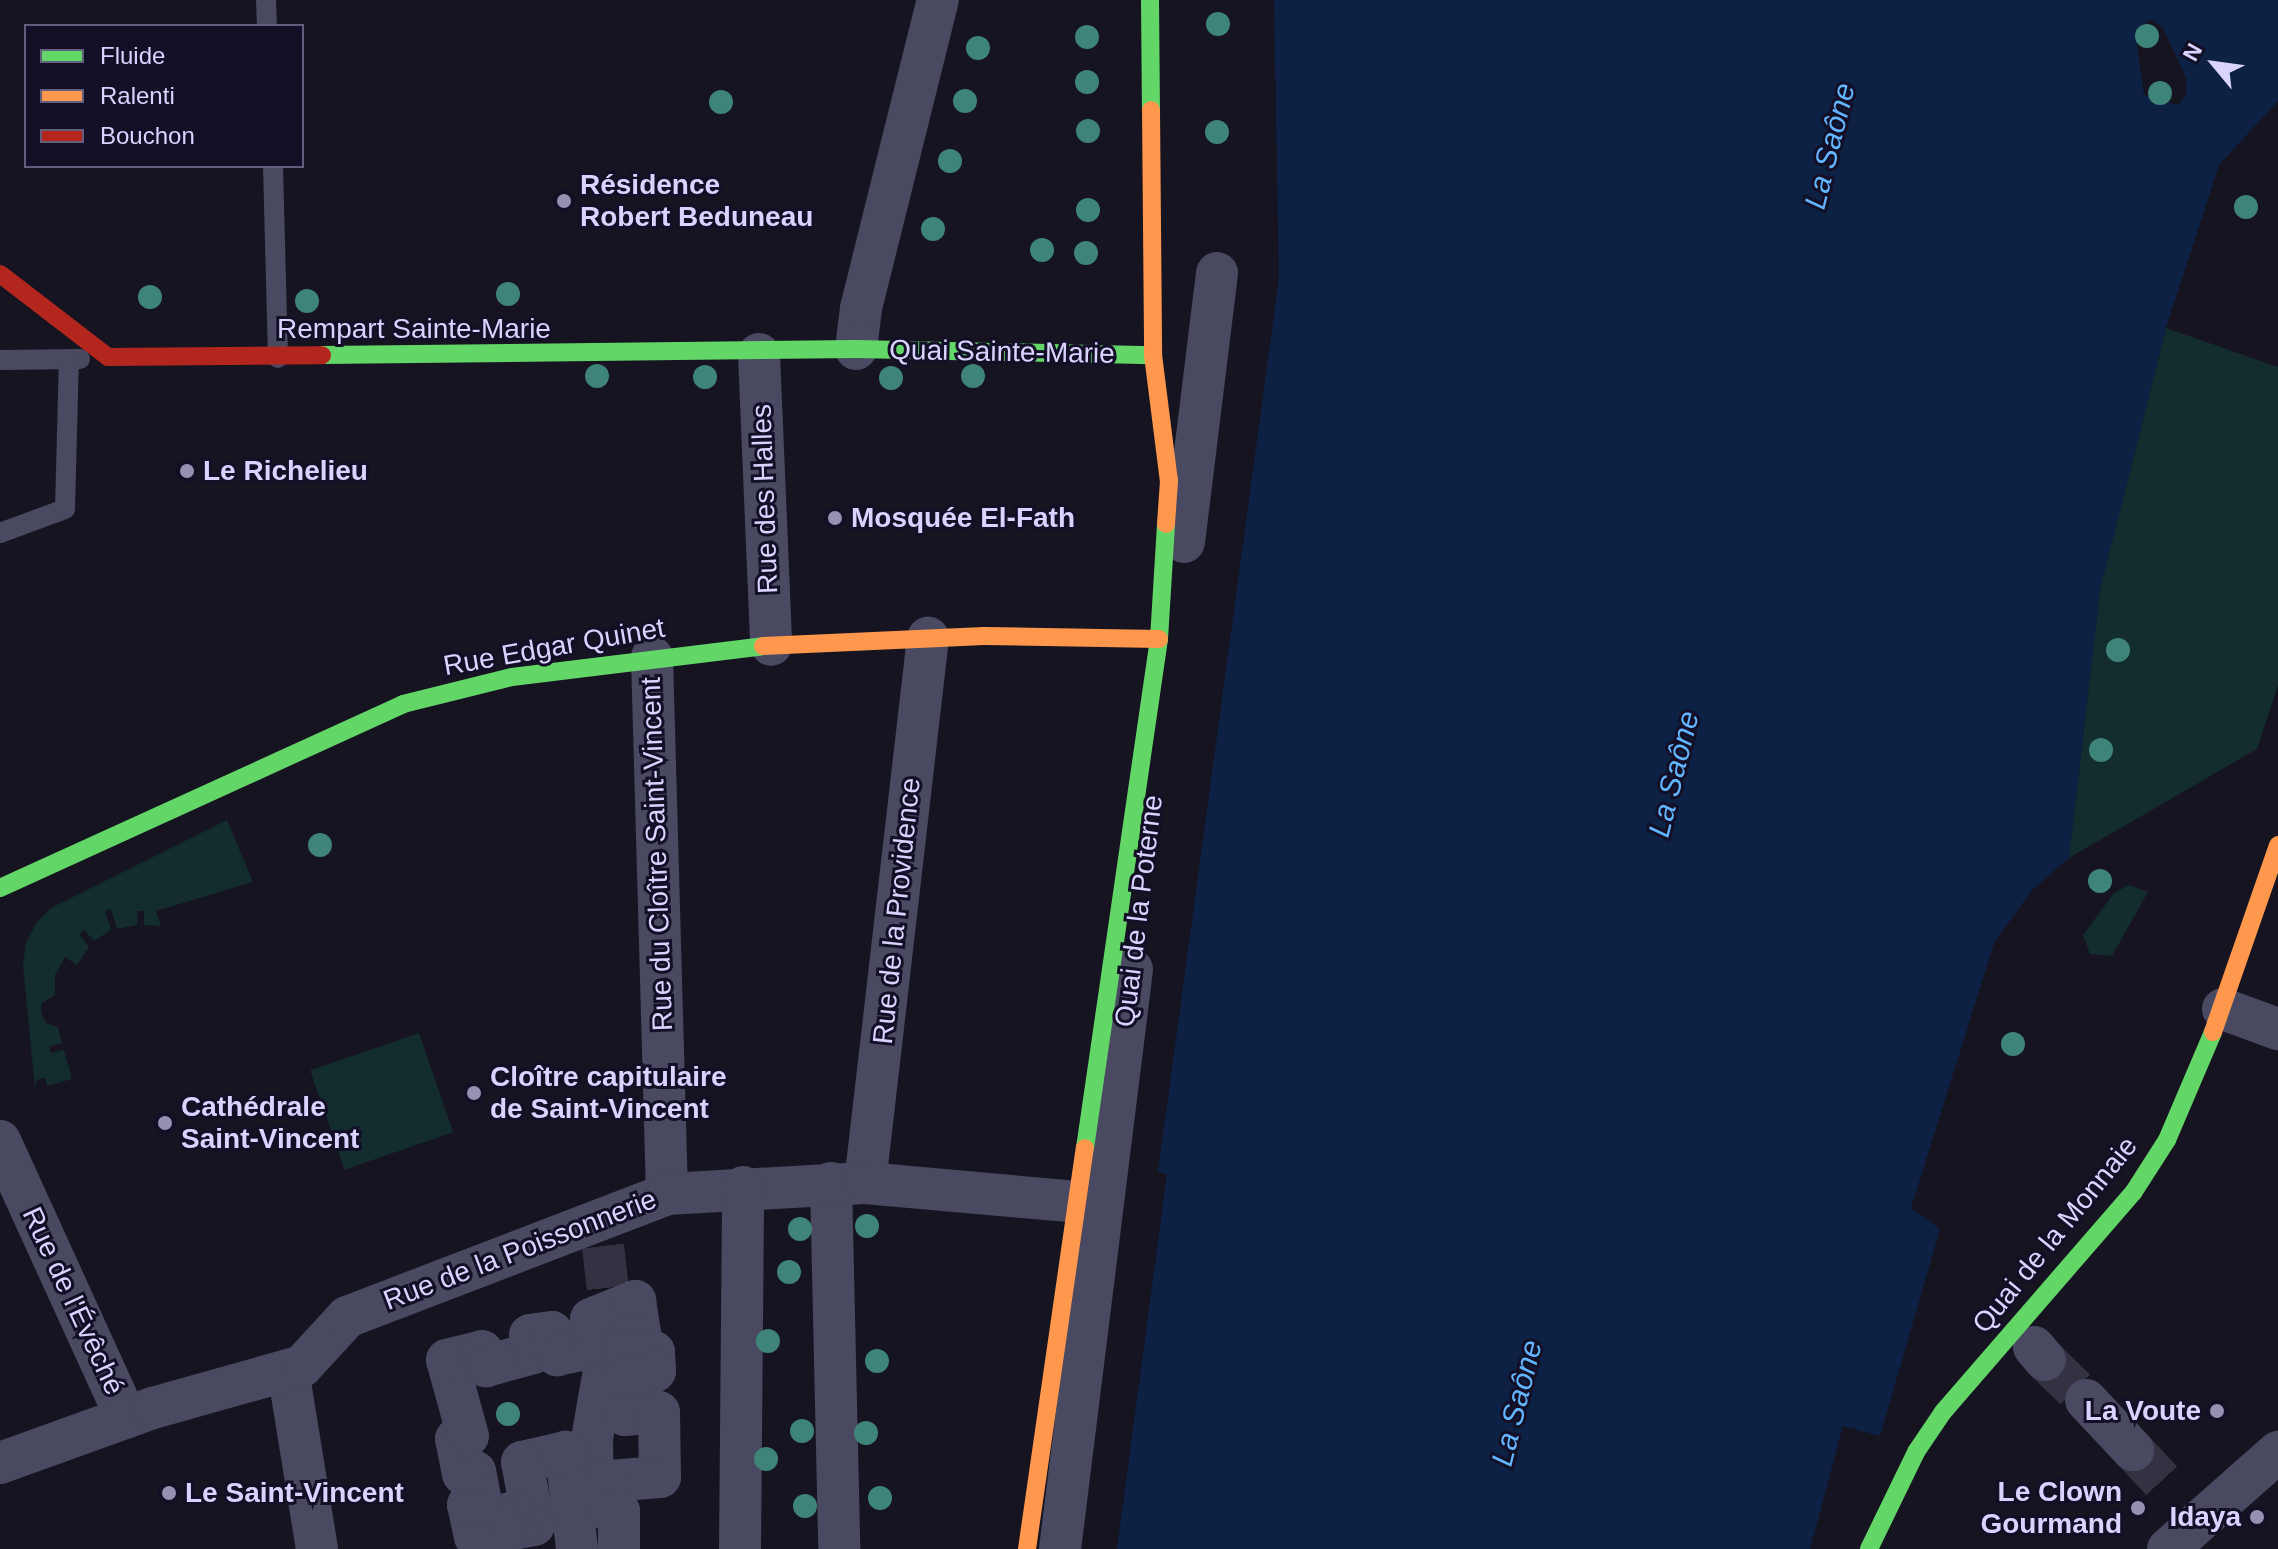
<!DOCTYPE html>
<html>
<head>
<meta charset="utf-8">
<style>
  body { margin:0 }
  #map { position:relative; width:2278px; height:1549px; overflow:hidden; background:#161421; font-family:Helvetica,sans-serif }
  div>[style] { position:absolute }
  .green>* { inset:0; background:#132c2d; transform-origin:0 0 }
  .water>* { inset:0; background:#0d2144 }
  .street-tunnel>* { height:42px; margin-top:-21px; transform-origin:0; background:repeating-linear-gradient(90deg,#333142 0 42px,transparent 0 63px) }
  .lane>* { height:20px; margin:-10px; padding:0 10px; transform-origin:10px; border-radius:10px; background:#4a4962 }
  .street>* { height:42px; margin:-21px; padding:0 21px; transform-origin:21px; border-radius:21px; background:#4a4962 }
  .fast>* { height:18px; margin:-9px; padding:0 9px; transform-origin:9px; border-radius:9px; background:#63d668 }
  .slow>* { height:18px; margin:-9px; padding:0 9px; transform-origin:9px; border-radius:9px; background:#ff974d }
  .jam>* { height:18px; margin:-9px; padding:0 9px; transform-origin:9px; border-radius:9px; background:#b3261e }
  .trees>* { width:24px; height:24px; margin:-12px; border-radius:50%; background:#3e8478 }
  .dots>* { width:22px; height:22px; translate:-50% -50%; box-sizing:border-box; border:4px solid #130f26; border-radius:50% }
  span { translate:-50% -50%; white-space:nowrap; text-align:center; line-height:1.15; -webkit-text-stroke:6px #130f26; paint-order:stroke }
  .poi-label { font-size:28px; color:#d9d4ff; font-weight:700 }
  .left { translate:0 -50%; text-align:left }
  .right { translate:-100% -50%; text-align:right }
  .street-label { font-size:28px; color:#d9d4ff }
  .water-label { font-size:30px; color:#62b6ff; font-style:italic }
  .legend { position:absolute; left:24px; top:24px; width:280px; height:144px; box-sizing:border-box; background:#130f26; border:2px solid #625e7d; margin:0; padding:10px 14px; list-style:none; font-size:24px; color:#d9d4ff }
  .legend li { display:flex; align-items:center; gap:16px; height:40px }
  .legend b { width:40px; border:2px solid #625e7d }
  .north { position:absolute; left:2174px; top:24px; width:80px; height:80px; -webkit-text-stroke:6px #130f26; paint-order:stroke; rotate:299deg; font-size:22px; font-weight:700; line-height:32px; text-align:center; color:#d9d4ff }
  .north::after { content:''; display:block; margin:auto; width:28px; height:36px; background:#d9d4ff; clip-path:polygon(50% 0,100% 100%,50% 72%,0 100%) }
</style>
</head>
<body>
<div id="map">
  <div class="green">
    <i style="clip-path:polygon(2166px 328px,2278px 367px,2278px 685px,2257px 749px,2069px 858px,2100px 590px)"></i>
    <i style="clip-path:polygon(227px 820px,253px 882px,156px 911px,161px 926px,144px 925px,144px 911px,138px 911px,137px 925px,117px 929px,111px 909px,105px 911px,111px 930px,94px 941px,84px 930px,79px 934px,89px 947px,77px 965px,65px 957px,55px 975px,55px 995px,42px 1003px,41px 1012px,46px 1023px,58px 1027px,62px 1043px,49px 1047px,51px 1053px,64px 1050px,72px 1079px,47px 1086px,45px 1078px,37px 1080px,35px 1089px,23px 965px,26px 942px,37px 922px,51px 908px)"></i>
    <i style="clip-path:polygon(2129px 885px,2148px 892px,2112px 956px,2090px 954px,2083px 935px,2114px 893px)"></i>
    <i style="left:419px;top:1033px;width:105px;height:115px;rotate:71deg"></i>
  </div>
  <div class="water">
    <i style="clip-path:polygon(evenodd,1274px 0,2278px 0,2278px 101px,2219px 165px,2166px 328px,2100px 590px,2069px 858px,2032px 890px,1994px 943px,1911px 1208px,1940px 1229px,1880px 1436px,1843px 1426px,1810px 1549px,1117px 1549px,1167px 1174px,1158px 1172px,1279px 278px,1274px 0,2151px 19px,2163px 28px,2186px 77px,2186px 95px,2178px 105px,2144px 95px,2137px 45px,2139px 28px,2151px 19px)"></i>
  </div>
  <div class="street-tunnel">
    <i style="left:603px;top:1246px;width:61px;rotate:83.5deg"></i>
    <i style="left:2045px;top:1360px;width:57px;rotate:44.3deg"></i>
    <i style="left:2133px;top:1450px;width:62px;rotate:47deg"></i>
  </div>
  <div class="lane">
    <i style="left:266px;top:0;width:26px;rotate:88deg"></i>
    <i style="left:273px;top:166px;width:192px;rotate:88.5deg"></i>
    <i style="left:0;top:360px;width:80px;rotate:-0.7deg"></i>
    <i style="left:0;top:533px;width:69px;rotate:-20.3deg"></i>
    <i style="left:65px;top:509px;width:150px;rotate:-88.5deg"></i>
  </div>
  <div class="street">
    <i style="left:856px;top:349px;width:41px;rotate:-83deg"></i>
    <i style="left:861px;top:308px;width:317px;rotate:-76deg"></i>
    <i style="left:759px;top:354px;width:291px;rotate:87.6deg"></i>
    <i style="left:1184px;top:542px;width:271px;rotate:-83deg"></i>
    <i style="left:652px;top:657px;width:537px;rotate:88.4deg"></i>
    <i style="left:2223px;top:1009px;width:59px;rotate:20deg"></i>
    <i style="left:0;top:1141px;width:304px;rotate:65.5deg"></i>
    <i style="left:831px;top:1183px;width:366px;rotate:88.7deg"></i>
    <i style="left:865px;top:1183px;width:549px;rotate:-83.41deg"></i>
    <i style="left:2034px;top:1347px;width:17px;rotate:50deg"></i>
    <i style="left:288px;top:1370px;width:181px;rotate:80.8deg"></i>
    <i style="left:2086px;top:1400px;width:69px;rotate:46.8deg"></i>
    <i style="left:0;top:1463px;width:163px;rotate:-19.8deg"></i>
    <i style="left:153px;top:1408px;width:155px;rotate:-15.7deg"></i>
    <i style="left:302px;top:1366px;width:67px;rotate:-47.4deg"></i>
    <i style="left:347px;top:1317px;width:343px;rotate:-21deg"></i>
    <i style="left:667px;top:1194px;width:198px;rotate:-3.2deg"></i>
    <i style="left:865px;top:1183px;width:213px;rotate:5.1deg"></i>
    <i style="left:593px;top:1496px;width:57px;rotate:-91deg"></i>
    <i style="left:592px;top:1439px;width:81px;rotate:-80.1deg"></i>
    <i style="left:577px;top:1549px;width:98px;rotate:-96.5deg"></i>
    <i style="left:566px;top:1452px;width:45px;rotate:167.2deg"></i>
    <i style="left:522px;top:1462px;width:64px;rotate:79.2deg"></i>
    <i style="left:534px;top:1525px;width:17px;rotate:170deg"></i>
    <i style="left:517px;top:1528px;width:16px;rotate:-101deg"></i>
    <i style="left:514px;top:1512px;width:16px;rotate:165deg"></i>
    <i style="left:499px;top:1516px;width:16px;rotate:79deg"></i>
    <i style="left:502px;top:1532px;width:27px;rotate:170deg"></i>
    <i style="left:475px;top:1537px;width:33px;rotate:-102deg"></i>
    <i style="left:468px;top:1505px;width:13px;rotate:-13deg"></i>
    <i style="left:481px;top:1502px;width:31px;rotate:-101deg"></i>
    <i style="left:475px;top:1472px;width:12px;rotate:171deg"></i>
    <i style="left:463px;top:1474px;width:36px;rotate:-101deg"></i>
    <i style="left:456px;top:1439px;width:12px;rotate:-14deg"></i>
    <i style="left:468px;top:1436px;width:79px;rotate:-105.4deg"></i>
    <i style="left:447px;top:1360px;width:36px;rotate:-14deg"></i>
    <i style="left:482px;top:1351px;width:16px;rotate:75deg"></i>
    <i style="left:486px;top:1366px;width:49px;rotate:-15.5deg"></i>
    <i style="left:533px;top:1353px;width:18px;rotate:-99deg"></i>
    <i style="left:530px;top:1335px;width:22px;rotate:-8deg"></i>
    <i style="left:552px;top:1332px;width:24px;rotate:78deg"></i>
    <i style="left:557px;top:1355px;width:40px;rotate:-12deg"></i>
    <i style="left:596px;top:1347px;width:28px;rotate:-100deg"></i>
    <i style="left:591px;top:1319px;width:48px;rotate:-22.2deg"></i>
    <i style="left:635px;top:1301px;width:36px;rotate:81deg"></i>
    <i style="left:641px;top:1337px;width:15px;rotate:176deg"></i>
    <i style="left:626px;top:1338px;width:16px;rotate:108deg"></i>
    <i style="left:621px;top:1353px;width:33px;rotate:-2deg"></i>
    <i style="left:654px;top:1352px;width:19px;rotate:87deg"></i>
    <i style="left:655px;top:1371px;width:31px;rotate:165deg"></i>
    <i style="left:625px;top:1379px;width:36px;rotate:90deg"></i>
    <i style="left:625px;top:1415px;width:34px;rotate:-5deg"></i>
    <i style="left:659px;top:1412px;width:65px;rotate:89.1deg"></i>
    <i style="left:660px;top:1477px;width:51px;rotate:175.5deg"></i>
    <i style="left:609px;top:1481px;width:30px;rotate:90deg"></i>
    <i style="left:609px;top:1511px;width:10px"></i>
    <i style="left:619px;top:1511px;width:38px;rotate:90deg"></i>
    <i style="left:740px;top:1549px;width:362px;rotate:-89.5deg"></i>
    <i style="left:1060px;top:1549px;width:584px;rotate:-82.92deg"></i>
    <i style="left:2168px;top:1549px;width:147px;rotate:-41.4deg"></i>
  </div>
  <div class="fast">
    <i style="left:1150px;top:0;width:110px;rotate:89.5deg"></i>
    <i style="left:322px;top:355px;width:534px;rotate:-0.64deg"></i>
    <i style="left:856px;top:349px;width:297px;rotate:1.2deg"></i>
    <i style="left:0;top:888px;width:443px;rotate:-24.5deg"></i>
    <i style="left:403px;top:704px;width:112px;rotate:-13.9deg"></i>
    <i style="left:512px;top:677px;width:253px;rotate:-7deg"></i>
    <i style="left:1085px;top:1148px;width:514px;rotate:-81.73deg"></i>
    <i style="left:1159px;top:639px;width:115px;rotate:-86.5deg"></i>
    <i style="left:1869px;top:1549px;width:108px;rotate:-64.1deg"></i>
    <i style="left:1916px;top:1452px;width:48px;rotate:-56deg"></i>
    <i style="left:1943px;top:1412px;width:290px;rotate:-49.1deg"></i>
    <i style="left:2133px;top:1193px;width:63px;rotate:-57.3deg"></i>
    <i style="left:2167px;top:1140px;width:117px;rotate:-66.9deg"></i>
  </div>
  <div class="slow">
    <i style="left:1151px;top:110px;width:245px;rotate:89.5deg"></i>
    <i style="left:1153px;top:355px;width:127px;rotate:82.8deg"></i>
    <i style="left:1169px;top:481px;width:43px;rotate:94deg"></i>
    <i style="left:763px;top:646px;width:221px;rotate:-2.6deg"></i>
    <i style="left:984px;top:636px;width:175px;rotate:1deg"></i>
    <i style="left:2213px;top:1032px;width:198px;rotate:-70.8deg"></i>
    <i style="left:1027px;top:1549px;width:405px;rotate:-81.8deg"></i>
  </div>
  <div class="jam">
    <i style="left:0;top:274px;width:136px;rotate:37.5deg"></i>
    <i style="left:108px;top:357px;width:214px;rotate:-0.5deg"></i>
  </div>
  <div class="trees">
    <i style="left:1218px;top:24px"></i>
    <i style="left:2147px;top:36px"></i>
    <i style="left:1087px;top:37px"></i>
    <i style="left:978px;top:48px"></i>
    <i style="left:1087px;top:82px"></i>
    <i style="left:2160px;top:93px"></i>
    <i style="left:965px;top:101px"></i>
    <i style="left:721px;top:102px"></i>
    <i style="left:1088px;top:131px"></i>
    <i style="left:1217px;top:132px"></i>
    <i style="left:950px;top:161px"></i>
    <i style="left:2246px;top:207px"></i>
    <i style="left:1088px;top:210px"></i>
    <i style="left:933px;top:229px"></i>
    <i style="left:1042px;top:250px"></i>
    <i style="left:1086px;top:253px"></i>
    <i style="left:508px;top:294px"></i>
    <i style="left:150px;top:297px"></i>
    <i style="left:307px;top:301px"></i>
    <i style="left:597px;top:376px"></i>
    <i style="left:973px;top:376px"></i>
    <i style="left:705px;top:377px"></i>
    <i style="left:891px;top:378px"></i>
    <i style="left:2118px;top:650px"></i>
    <i style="left:2101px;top:750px"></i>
    <i style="left:320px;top:845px"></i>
    <i style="left:2100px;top:881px"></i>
    <i style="left:2013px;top:1044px"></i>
    <i style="left:867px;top:1226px"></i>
    <i style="left:800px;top:1229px"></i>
    <i style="left:789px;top:1272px"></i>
    <i style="left:768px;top:1341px"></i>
    <i style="left:877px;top:1361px"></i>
    <i style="left:508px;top:1414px"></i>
    <i style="left:802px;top:1431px"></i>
    <i style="left:866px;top:1433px"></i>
    <i style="left:766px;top:1459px"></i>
    <i style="left:880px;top:1498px"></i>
    <i style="left:805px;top:1506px"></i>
  </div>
  <div class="dots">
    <i style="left:564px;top:201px;background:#9591b1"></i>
    <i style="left:187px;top:471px;background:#9591b1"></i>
    <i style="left:835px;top:518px;background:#9591b1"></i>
    <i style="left:474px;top:1093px;background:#9591b1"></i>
    <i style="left:165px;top:1123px;background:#9591b1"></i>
    <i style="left:2217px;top:1411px;background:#9591b1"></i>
    <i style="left:169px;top:1493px;background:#9591b1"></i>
    <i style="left:2138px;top:1508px;background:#9591b1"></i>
    <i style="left:2257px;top:1517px;background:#9591b1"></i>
  </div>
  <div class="poi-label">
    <span class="left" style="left:580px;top:201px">Résidence<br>Robert Beduneau</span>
    <span class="left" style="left:203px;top:471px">Le Richelieu</span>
    <span class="left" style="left:851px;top:518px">Mosquée El-Fath</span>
    <span class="left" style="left:490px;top:1093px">Cloître capitulaire<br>de Saint-Vincent</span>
    <span class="left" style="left:181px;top:1123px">Cathédrale<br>Saint-Vincent</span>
    <span class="right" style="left:2201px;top:1411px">La Voute</span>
    <span class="right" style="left:2122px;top:1508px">Le Clown<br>Gourmand</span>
    <span class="left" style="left:185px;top:1493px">Le Saint-Vincent</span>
    <span class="right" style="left:2241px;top:1517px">Idaya</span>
  </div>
  <div class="street-label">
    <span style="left:414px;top:329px">Rempart Sainte-Marie</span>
    <span style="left:1002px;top:352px;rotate:1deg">Quai Sainte-Marie</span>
    <span style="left:765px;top:499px;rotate:-92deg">Rue des Halles</span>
    <span style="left:554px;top:647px;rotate:-10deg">Rue Edgar Quinet</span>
    <span style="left:657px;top:854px;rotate:-92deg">Rue du Cloître Saint-Vincent</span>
    <span style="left:897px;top:911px;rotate:-84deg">Rue de la Providence</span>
    <span style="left:1139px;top:911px;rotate:-83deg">Quai de la Poterne</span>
    <span style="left:2055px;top:1235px;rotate:-51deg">Quai de la Monnaie</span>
    <span style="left:520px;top:1250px;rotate:-21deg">Rue de la Poissonnerie</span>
    <span style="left:73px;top:1301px;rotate:65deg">Rue de l'Évêché</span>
  </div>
  <div class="water-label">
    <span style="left:1830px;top:146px;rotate:-76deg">La Saône</span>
    <span style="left:1674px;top:774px;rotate:-76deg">La Saône</span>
    <span style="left:1517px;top:1403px;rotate:-76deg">La Saône</span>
  </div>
  <ul class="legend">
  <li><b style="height:10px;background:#63d668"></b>Fluide</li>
  <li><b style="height:10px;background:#ff974d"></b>Ralenti</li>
  <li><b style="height:10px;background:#b3261e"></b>Bouchon</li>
  </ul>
  <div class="north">N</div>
</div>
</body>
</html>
